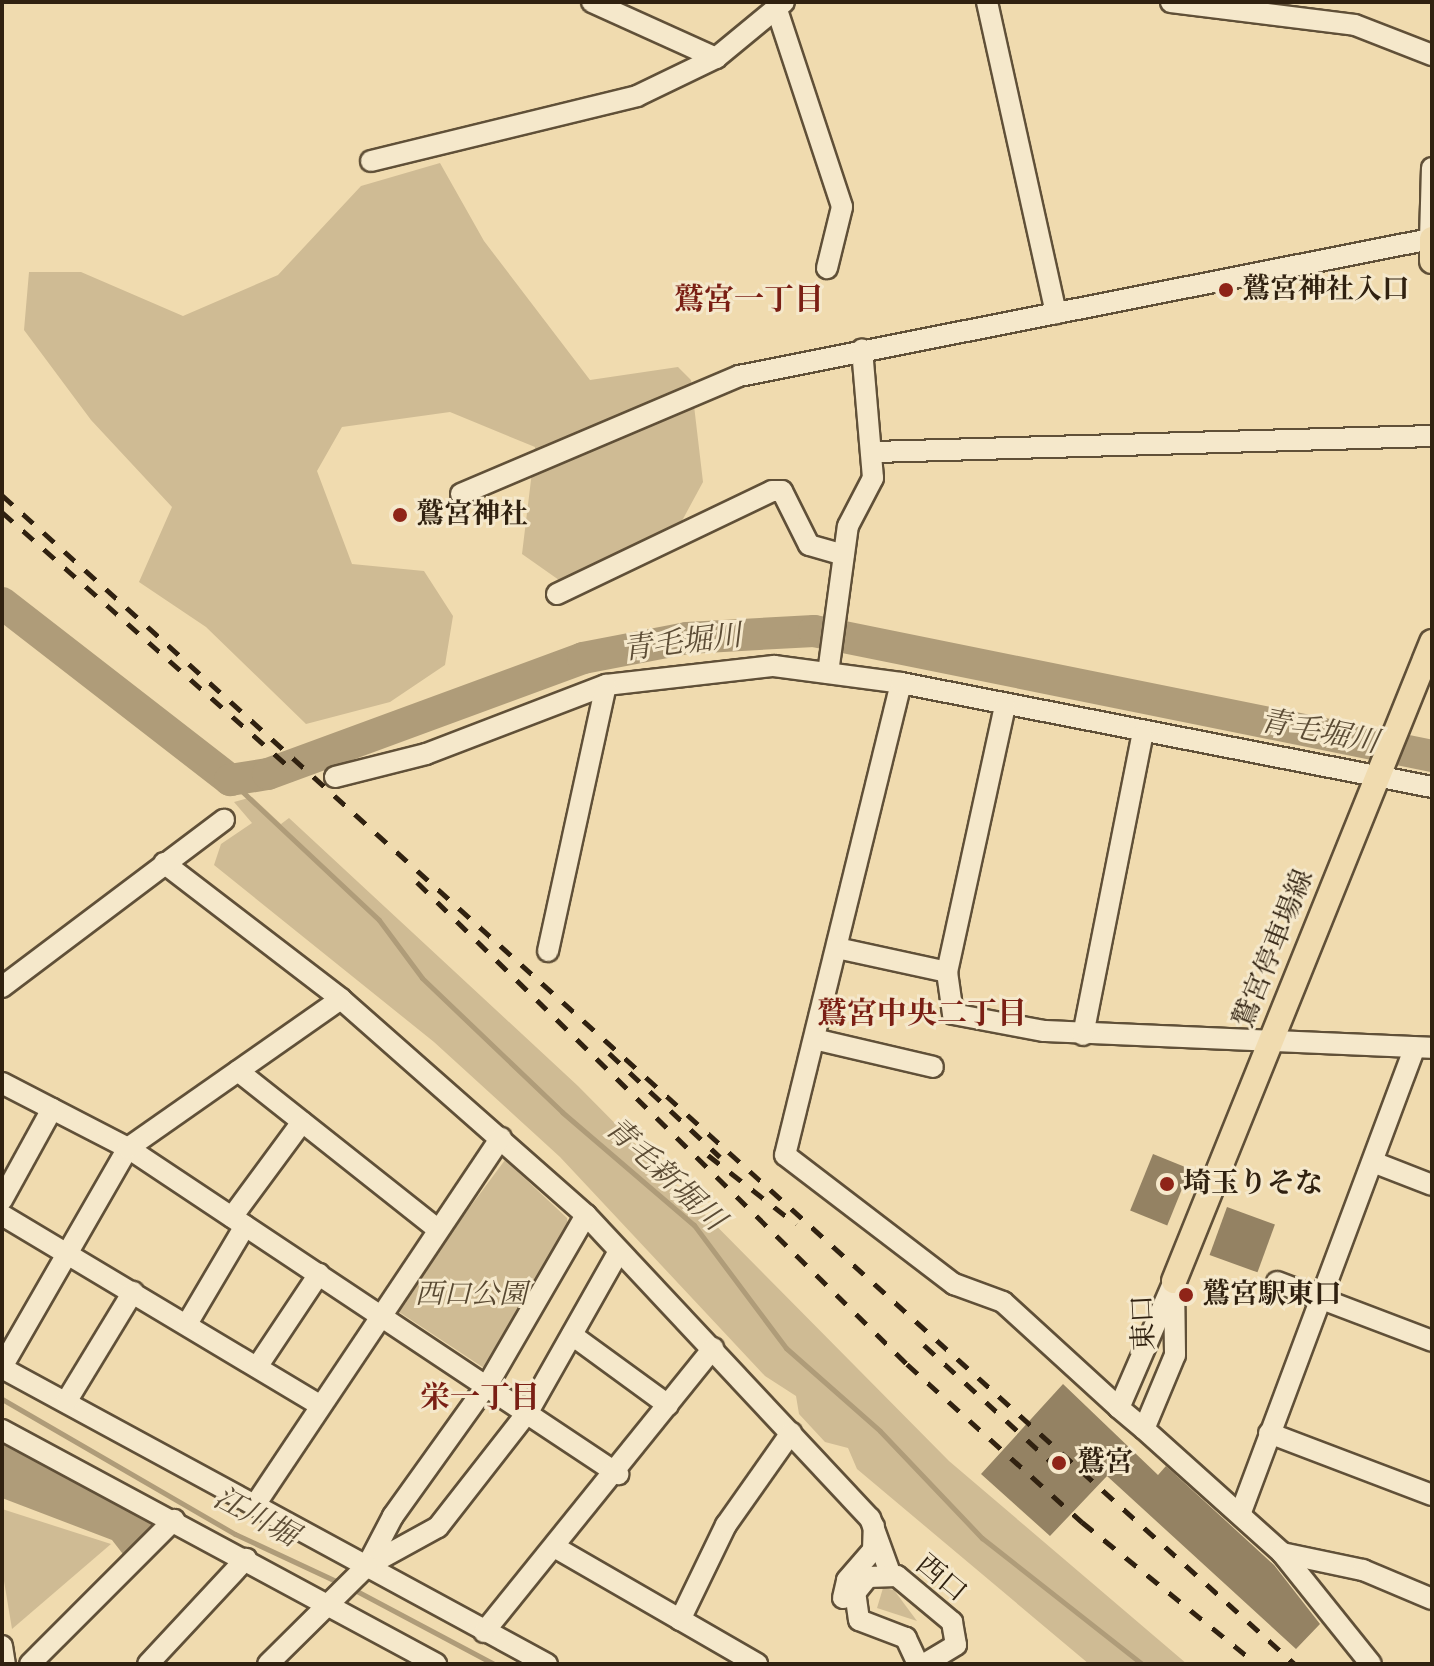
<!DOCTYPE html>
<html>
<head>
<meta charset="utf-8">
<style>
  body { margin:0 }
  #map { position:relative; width:1434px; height:1666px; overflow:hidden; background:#f0dbaf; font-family:"IM FELL DW Pica","Noto Serif JP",serif }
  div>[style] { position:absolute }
  .green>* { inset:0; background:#cfbb94 }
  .water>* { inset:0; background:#af9c79 }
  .stream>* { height:5px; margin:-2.5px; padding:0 2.5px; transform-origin:2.5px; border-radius:2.5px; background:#af9c79 }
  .river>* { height:32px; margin:-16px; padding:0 16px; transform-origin:16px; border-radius:16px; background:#af9c79 }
  .building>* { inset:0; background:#948263; transform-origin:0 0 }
  .roads { filter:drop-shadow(2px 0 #605038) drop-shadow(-2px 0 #605038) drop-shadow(0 2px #605038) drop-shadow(0 -2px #605038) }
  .minor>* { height:20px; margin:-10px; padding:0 10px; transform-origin:10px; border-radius:10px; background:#f5e8cb }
  .major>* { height:24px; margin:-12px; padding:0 12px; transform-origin:12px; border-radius:12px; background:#f0dbaf }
  .rail>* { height:5px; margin-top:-2.5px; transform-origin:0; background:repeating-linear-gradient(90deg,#302110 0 14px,transparent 0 28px) }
  .dots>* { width:22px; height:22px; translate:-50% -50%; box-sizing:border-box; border:4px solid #f5e8cb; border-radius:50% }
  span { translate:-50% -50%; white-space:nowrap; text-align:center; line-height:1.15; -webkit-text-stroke:6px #f5e8cb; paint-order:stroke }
  .poi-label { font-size:28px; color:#302110; font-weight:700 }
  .left { translate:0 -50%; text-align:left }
  .street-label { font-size:28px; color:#302110 }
  .park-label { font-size:28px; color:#584831; font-style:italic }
  .neighbourhood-label { font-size:30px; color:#7a1f14; font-weight:700 }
  .water-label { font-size:30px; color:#5c4c35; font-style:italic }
  .frame { position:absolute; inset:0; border:4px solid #302110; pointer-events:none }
</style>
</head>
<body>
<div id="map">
  <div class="green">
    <i style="clip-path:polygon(440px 163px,484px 241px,590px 380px,678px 367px,691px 380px,703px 482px,670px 543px,576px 592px,522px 554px,535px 447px,450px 412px,342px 427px,317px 471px,352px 564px,424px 571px,453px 616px,445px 665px,390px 702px,306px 724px,206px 627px,139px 582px,172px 507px,91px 420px,24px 330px,29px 272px,81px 272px,183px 316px,278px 275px,361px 186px)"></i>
    <i style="clip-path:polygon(252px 797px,281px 824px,289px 818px,578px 1086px,949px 1461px,1187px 1664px,1089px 1664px,857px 1469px,848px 1448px,825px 1442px,799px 1414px,796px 1396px,765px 1376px,560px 1157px,434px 1042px,214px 865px,221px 844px,252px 823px,234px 802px)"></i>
    <i style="clip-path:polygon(505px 1160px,567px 1218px,568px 1230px,490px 1372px,399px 1312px,400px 1301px)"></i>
    <i style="clip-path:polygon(2px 1509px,111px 1544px,12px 1629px,2px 1569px)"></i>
    <i style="clip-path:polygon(883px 1588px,894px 1590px,917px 1621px,877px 1608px)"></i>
  </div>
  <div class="water">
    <i style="clip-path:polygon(2px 1442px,156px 1524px,126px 1558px,112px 1540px,2px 1498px)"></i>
  </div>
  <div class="stream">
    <i style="left:230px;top:780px;width:204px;rotate:43.2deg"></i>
    <i style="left:379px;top:920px;width:72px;rotate:53.4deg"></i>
    <i style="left:422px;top:978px;width:194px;rotate:43.7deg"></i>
    <i style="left:562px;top:1112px;width:174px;rotate:40.6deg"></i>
    <i style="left:694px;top:1225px;width:154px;rotate:53.2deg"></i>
    <i style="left:786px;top:1348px;width:125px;rotate:41.4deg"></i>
    <i style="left:880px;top:1431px;width:148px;rotate:46.4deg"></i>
    <i style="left:982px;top:1538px;width:204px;rotate:38.2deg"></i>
    <i style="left:2px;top:1399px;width:269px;rotate:30.1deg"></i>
    <i style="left:235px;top:1534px;width:118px;rotate:25deg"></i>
    <i style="left:351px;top:1588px;width:162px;rotate:28deg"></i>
  </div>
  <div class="river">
    <i style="left:2px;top:603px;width:289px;rotate:37.8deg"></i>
    <i style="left:230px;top:780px;width:38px;rotate:-9deg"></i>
    <i style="left:268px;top:774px;width:336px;rotate:-20.2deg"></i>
    <i style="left:583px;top:658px;width:106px;rotate:-10.9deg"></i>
    <i style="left:687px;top:638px;width:127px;rotate:-3.2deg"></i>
    <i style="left:814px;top:631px;width:631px;rotate:11.43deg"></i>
  </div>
  <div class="building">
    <i style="left:1153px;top:1154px;width:40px;height:61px;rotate:22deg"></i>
    <i style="left:1227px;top:1207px;width:51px;height:51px;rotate:20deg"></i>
    <i style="clip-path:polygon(1063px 1384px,1158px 1475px,1166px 1466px,1274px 1565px,1320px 1624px,1296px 1649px,1107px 1476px,1050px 1536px,981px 1474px)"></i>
  </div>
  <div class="roads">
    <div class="minor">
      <i style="left:592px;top:2px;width:136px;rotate:24.3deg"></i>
      <i style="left:987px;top:2px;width:319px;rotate:77.5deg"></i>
      <i style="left:1171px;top:2px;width:185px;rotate:7.1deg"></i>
      <i style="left:1355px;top:25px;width:83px;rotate:21.3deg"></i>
      <i style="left:778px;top:13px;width:204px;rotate:71.7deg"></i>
      <i style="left:842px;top:207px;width:63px;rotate:103.8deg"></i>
      <i style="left:371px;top:161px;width:274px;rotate:-13.7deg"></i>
      <i style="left:637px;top:96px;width:88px;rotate:-25.7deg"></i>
      <i style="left:716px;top:58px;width:88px;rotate:-39.5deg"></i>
      <i style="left:874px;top:452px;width:558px;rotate:-1.64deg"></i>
      <i style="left:461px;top:494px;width:302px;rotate:-23deg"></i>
      <i style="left:739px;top:376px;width:704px;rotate:-11.21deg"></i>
      <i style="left:1430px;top:239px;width:71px;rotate:-88.4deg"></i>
      <i style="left:557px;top:594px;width:238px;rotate:-25.6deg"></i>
      <i style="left:772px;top:491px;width:10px"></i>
      <i style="left:782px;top:491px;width:60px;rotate:63.4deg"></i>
      <i style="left:809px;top:545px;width:36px;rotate:16deg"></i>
      <i style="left:828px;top:673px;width:148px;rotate:-82.3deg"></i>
      <i style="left:848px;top:526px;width:54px;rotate:-62.5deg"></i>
      <i style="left:873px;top:478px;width:129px;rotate:-94.9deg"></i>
      <i style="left:901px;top:683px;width:486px;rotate:103.8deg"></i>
      <i style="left:785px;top:1155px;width:213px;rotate:37.4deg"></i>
      <i style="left:954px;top:1284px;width:52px;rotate:20.2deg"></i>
      <i style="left:1003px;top:1302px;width:157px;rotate:42.4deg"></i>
      <i style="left:335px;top:777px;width:94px;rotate:-14.2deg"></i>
      <i style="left:426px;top:754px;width:193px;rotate:-21deg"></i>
      <i style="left:606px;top:685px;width:169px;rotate:-6.5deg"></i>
      <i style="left:774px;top:666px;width:128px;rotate:7.6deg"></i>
      <i style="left:901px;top:683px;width:541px;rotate:11.08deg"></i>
      <i style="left:164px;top:863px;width:223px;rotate:37.5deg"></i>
      <i style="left:341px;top:999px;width:327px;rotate:41.4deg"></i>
      <i style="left:586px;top:1215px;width:415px;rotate:46.9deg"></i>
      <i style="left:870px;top:1518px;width:59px;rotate:70deg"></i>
      <i style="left:837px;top:948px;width:113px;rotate:12.3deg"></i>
      <i style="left:947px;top:972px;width:42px;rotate:81.9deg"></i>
      <i style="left:953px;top:1014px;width:93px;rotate:10.6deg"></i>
      <i style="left:1044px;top:1031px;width:388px;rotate:2.5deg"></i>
      <i style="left:548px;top:951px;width:272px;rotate:-77.7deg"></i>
      <i style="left:947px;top:972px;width:272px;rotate:-77.7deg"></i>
      <i style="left:2px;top:987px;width:278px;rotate:-37deg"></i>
      <i style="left:1083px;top:1035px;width:305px;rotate:-78.8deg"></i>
      <i style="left:814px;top:1039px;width:122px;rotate:13.2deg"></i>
      <i style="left:238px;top:1071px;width:254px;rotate:38.4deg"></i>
      <i style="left:2px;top:1083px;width:142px;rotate:27.3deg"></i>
      <i style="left:128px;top:1148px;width:589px;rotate:33.64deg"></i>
      <i style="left:1373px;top:1162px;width:63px;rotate:21.3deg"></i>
      <i style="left:2px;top:1200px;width:104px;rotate:-61.2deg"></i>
      <i style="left:2px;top:1215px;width:370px;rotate:30.9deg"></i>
      <i style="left:586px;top:1215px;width:193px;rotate:120.1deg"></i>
      <i style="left:489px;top:1382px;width:165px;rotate:125.6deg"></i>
      <i style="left:393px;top:1516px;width:56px;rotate:117.5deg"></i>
      <i style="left:367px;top:1566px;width:81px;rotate:-28.8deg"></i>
      <i style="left:438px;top:1527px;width:146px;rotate:-52deg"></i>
      <i style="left:528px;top:1412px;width:185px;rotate:-60.5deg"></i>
      <i style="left:232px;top:1217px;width:118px;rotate:-53.6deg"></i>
      <i style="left:1174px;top:1281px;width:74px;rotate:89.2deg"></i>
      <i style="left:1175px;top:1355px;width:80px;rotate:112.7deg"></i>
      <i style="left:1144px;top:1429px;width:33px;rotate:-140deg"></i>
      <i style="left:1119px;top:1408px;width:138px;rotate:-66.6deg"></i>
      <i style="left:1277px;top:1282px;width:166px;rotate:20.8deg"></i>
      <i style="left:187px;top:1324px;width:114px;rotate:-59.4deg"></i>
      <i style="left:572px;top:1335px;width:119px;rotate:36.1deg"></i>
      <i style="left:2px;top:1367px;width:253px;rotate:-60.1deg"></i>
      <i style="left:128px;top:1148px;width:260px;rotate:-35deg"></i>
      <i style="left:257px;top:1367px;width:112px;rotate:-56.3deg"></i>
      <i style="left:2px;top:1368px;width:620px;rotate:28.51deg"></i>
      <i style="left:66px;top:1402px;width:129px;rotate:-58.7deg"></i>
      <i style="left:1144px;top:1429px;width:186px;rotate:41.9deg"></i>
      <i style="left:1282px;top:1553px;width:142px;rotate:51.3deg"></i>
      <i style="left:2px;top:1430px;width:493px;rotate:28.3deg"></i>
      <i style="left:1269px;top:1433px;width:174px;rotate:20.8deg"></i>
      <i style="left:255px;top:1505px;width:442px;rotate:-56.2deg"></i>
      <i style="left:1241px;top:1512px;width:496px;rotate:-69.5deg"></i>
      <i style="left:558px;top:1549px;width:230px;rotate:30deg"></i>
      <i style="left:1282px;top:1553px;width:83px;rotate:11.9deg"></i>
      <i style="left:1363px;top:1570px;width:75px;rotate:22.8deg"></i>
      <i style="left:843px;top:1598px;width:18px;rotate:-77deg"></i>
      <i style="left:847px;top:1580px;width:40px;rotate:-49deg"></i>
      <i style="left:873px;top:1550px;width:24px;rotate:-88deg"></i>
      <i style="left:680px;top:1620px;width:106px;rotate:-64.2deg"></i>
      <i style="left:726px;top:1525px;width:113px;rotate:-54.8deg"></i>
      <i style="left:484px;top:1632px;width:365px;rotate:-51.1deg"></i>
      <i style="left:2px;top:1646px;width:18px;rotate:81deg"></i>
      <i style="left:30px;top:1664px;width:204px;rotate:-45deg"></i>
      <i style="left:148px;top:1664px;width:144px;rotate:-47deg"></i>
      <i style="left:268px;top:1664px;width:139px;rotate:-44.7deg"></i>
      <i style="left:918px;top:1664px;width:29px;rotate:-115deg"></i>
      <i style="left:906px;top:1638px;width:50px;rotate:-159deg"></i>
      <i style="left:859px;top:1620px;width:27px;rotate:-98deg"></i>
      <i style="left:855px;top:1593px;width:21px;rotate:-51deg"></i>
      <i style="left:868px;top:1577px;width:29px;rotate:-2deg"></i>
      <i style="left:897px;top:1576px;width:72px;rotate:39.9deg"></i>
      <i style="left:952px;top:1622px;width:23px;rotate:80deg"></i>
      <i style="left:956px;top:1645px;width:37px;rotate:149deg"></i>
    </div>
    <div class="major">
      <i style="left:1432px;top:239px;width:22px;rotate:90deg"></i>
      <i style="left:1174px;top:1281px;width:689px;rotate:-68.01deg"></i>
    </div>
  </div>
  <div class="rail">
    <i style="left:2px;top:495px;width:1743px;rotate:42.12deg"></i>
    <i style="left:2px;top:512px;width:380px;rotate:41.6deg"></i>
    <i style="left:417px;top:882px;width:687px;rotate:44.53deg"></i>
    <i style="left:907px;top:1364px;width:236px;rotate:42.1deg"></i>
    <i style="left:1082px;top:1522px;width:225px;rotate:39.1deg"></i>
    <i style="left:609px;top:1053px;width:152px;rotate:43.1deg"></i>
    <i style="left:708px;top:1155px;width:112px;rotate:38.1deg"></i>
    <i style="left:924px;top:1345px;width:188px;rotate:42.6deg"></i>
  </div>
  <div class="dots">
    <i style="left:1226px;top:290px;background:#8f2418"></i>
    <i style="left:400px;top:515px;background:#8f2418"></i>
    <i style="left:1167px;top:1184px;background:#8f2418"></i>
    <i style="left:1186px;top:1295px;background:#8f2418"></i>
    <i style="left:1059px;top:1463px;background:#8f2418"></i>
  </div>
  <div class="poi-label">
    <span class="left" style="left:1242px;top:290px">鷲宮神社入口</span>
    <span class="left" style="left:416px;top:515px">鷲宮神社</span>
    <span class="left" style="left:1183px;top:1184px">埼玉りそな</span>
    <span class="left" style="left:1202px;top:1295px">鷲宮駅東口</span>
    <span class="left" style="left:1077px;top:1463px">鷲宮</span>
  </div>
  <div class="street-label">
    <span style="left:1274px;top:949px;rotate:-68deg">鷲宮停車場線</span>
    <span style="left:1144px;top:1323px;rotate:-93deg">東口</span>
    <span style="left:941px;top:1579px;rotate:40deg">西口</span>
  </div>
  <div class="park-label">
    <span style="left:471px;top:1295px">西口公園</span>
  </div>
  <div class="neighbourhood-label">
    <span style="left:749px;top:301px">鷲宮一丁目</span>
    <span style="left:922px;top:1015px">鷲宮中央二丁目</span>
    <span style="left:480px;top:1399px">栄一丁目</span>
  </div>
  <div class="water-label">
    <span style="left:682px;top:644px;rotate:-7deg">青毛堀川</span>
    <span style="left:1319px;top:733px;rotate:11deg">青毛堀川</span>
    <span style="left:664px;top:1175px;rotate:43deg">青毛新堀川</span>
    <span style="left:255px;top:1518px;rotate:28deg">江川堀</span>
  </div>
  <div class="frame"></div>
</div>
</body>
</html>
